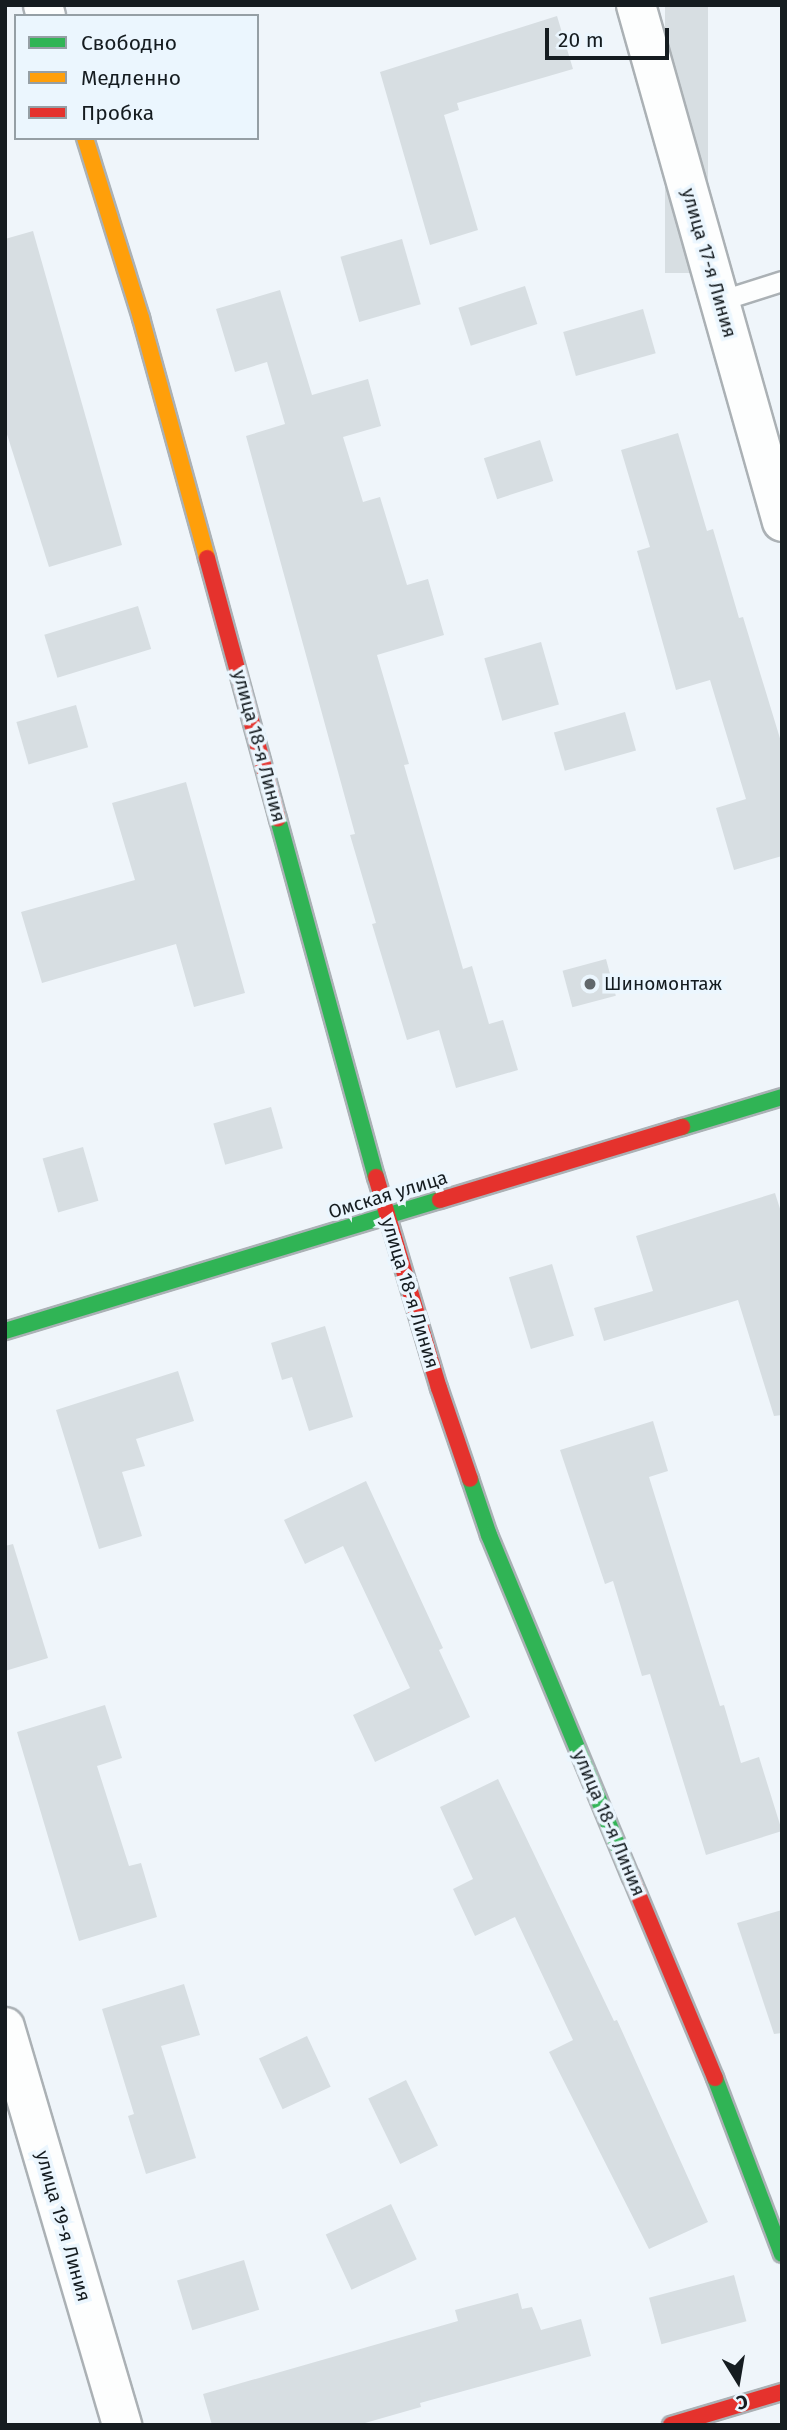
<!DOCTYPE html>
<html>
<head>
<meta charset="utf-8">
<style>
  body { margin:0 }
  #map { position:relative; width:787px; height:2430px; overflow:hidden; background:#eff5fa; font-family:"Fira Sans",sans-serif }
  div>[style] { position:absolute }
  .building>* { inset:0; background:#d7dee2; transform-origin:0 0 }
  .roads { filter:drop-shadow(2px 0 #abb1b5) drop-shadow(-2px 0 #abb1b5) drop-shadow(0 2px #abb1b5) drop-shadow(0 -2px #abb1b5) }
  .lane>* { height:19px; margin:-9.5px; padding:0 9.5px; transform-origin:9.5px; border-radius:9.5px; background:#fdfefe }
  .street>* { height:38px; margin:-19px; padding:0 19px; transform-origin:19px; border-radius:19px; background:#fdfefe }
  .fast>* { height:16px; margin:-8px; padding:0 8px; transform-origin:8px; border-radius:8px; background:#30b455 }
  .slow>* { height:16px; margin:-8px; padding:0 8px; transform-origin:8px; border-radius:8px; background:#ff9f0a }
  .jam>* { height:16px; margin:-8px; padding:0 8px; transform-origin:8px; border-radius:8px; background:#e5322d }
  .dots>* { width:19px; height:19px; translate:-50% -50%; box-sizing:border-box; border:4px solid #ebf6fe; border-radius:50% }
  span { translate:-50% -50%; white-space:nowrap; text-align:center; line-height:1.15; -webkit-text-stroke:7px #ebf6fe; paint-order:stroke }
  .street-label { font-size:19px; color:#151c20 }
  .poi-label { font-size:19px; color:#151c20 }
  .left { translate:0 -50%; text-align:left }
  .frame { position:absolute; inset:0; border:7px solid #151c20; pointer-events:none }
  .legend { position:absolute; left:14px; top:14px; width:245px; height:126px; box-sizing:border-box; background:#ebf6fe; border:2px solid #959fa5; margin:0; padding:9px 12px; list-style:none; font-size:21px; color:#151c20 }
  .legend li { display:flex; align-items:center; gap:14px; height:35px }
  .legend b { width:35px; border:2px solid #959fa5 }
  .north { position:absolute; left:703px; top:2346px; width:70px; height:70px; -webkit-text-stroke:5px #ebf6fe; paint-order:stroke; rotate:169deg; font-size:19px; font-weight:700; line-height:28px; text-align:center; color:#151c20 }
  .north::after { content:''; display:block; margin:auto; width:24px; height:32px; background:#151c20; clip-path:polygon(50% 0,100% 100%,50% 72%,0 100%) }
  .scale { position:absolute; left:545px; top:28px; width:124px; height:32px; box-sizing:border-box; border:4px solid #151c20; border-top:0; padding-left:9px; font-size:21px; line-height:24px; white-space:nowrap; color:#151c20; -webkit-text-stroke:5px #ebf6fe; paint-order:stroke }
</style>
</head>
<body>
<div id="map">
  <div class="building">
    <i style="left:665px;top:5px;width:43px;height:268px"></i>
    <i style="clip-path:polygon(557px 16px,573px 69px,457px 103px,459px 110px,444px 115px,478px 230px,430px 245px,380px 72px)"></i>
    <i style="clip-path:polygon(33px 231px,122px 545px,49px 567px,5px 428px,5px 239px)"></i>
    <i style="left:402px;top:239px;width:68px;height:64px;rotate:74deg"></i>
    <i style="left:525px;top:286px;width:40px;height:70px;rotate:72deg"></i>
    <i style="clip-path:polygon(280px 290px,312px 395px,368px 379px,381px 426px,343px 437px,363px 502px,380px 497px,407px 585px,428px 579px,444px 635px,377px 655px,409px 764px,404px 765px,463px 969px,472px 966px,489px 1024px,503px 1020px,518px 1070px,456px 1088px,439px 1030px,407px 1040px,372px 924px,376px 923px,350px 835px,355px 834px,246px 436px,285px 424px,267px 362px,235px 372px,216px 309px)"></i>
    <i style="left:643px;top:309px;width:46px;height:83px;rotate:74deg"></i>
    <i style="clip-path:polygon(678px 433px,707px 531px,713px 529px,739px 618px,743px 617px,782px 745px,782px 856px,734px 870px,716px 808px,746px 799px,710px 680px,676px 690px,637px 551px,650px 547px,621px 450px)"></i>
    <i style="left:540px;top:440px;width:43px;height:59px;rotate:72deg"></i>
    <i style="left:138px;top:606px;width:45px;height:98px;rotate:73deg"></i>
    <i style="left:541px;top:642px;width:65px;height:59px;rotate:74deg"></i>
    <i style="left:76px;top:705px;width:44px;height:62px;rotate:74deg"></i>
    <i style="left:625px;top:712px;width:40px;height:74px;rotate:74deg"></i>
    <i style="clip-path:polygon(186px 782px,245px 993px,194px 1007px,176px 944px,42px 983px,21px 912px,135px 880px,112px 803px)"></i>
    <i style="left:606px;top:959px;width:38px;height:45px;rotate:75deg"></i>
    <i style="left:271px;top:1107px;width:43px;height:60px;rotate:74deg"></i>
    <i style="left:83px;top:1147px;width:56px;height:42px;rotate:74deg"></i>
    <i style="clip-path:polygon(775px 1193px,782px 1215px,782px 1415px,774px 1416px,738px 1300px,604px 1341px,594px 1308px,653px 1291px,636px 1236px)"></i>
    <i style="left:552px;top:1264px;width:75px;height:45px;rotate:73deg"></i>
    <i style="clip-path:polygon(325px 1326px,353px 1417px,309px 1431px,292px 1377px,282px 1380px,271px 1343px)"></i>
    <i style="clip-path:polygon(178px 1371px,194px 1421px,136px 1439px,145px 1466px,122px 1472px,142px 1536px,99px 1549px,56px 1410px)"></i>
    <i style="clip-path:polygon(653px 1421px,668px 1471px,649px 1477px,720px 1706px,724px 1705px,741px 1763px,759px 1757px,782px 1831px,706px 1855px,650px 1674px,642px 1676px,613px 1581px,605px 1584px,560px 1450px)"></i>
    <i style="clip-path:polygon(366px 1481px,443px 1648px,439px 1650px,470px 1717px,375px 1762px,353px 1715px,410px 1688px,343px 1546px,305px 1564px,284px 1520px)"></i>
    <i style="clip-path:polygon(13px 1544px,48px 1658px,5px 1671px,5px 1546px)"></i>
    <i style="clip-path:polygon(105px 1705px,122px 1758px,97px 1766px,129px 1866px,141px 1863px,157px 1917px,79px 1941px,17px 1732px)"></i>
    <i style="clip-path:polygon(498px 1779px,614px 2021px,617px 2020px,708px 2222px,649px 2249px,549px 2052px,573px 2040px,515px 1917px,475px 1936px,453px 1889px,473px 1879px,440px 1807px)"></i>
    <i style="clip-path:polygon(782px 1910px,782px 2033px,774px 2034px,737px 1923px)"></i>
    <i style="clip-path:polygon(184px 1984px,200px 2035px,161px 2046px,196px 2158px,146px 2174px,128px 2116px,134px 2114px,102px 2009px)"></i>
    <i style="left:307px;top:2036px;width:56px;height:53px;rotate:65deg"></i>
    <i style="left:406px;top:2080px;width:73px;height:42px;rotate:64deg"></i>
    <i style="left:391px;top:2204px;width:61px;height:72px;rotate:65deg"></i>
    <i style="left:244px;top:2260px;width:52px;height:70px;rotate:73deg"></i>
    <i style="left:734px;top:2275px;width:48px;height:88px;rotate:75deg"></i>
    <i style="clip-path:polygon(518px 2293px,522px 2309px,532px 2307px,541px 2330px,581px 2319px,591px 2356px,420px 2403px,421px 2407px,358px 2425px,212px 2425px,203px 2394px,458px 2321px,455px 2310px)"></i>
  </div>
  <div class="roads">
    <div class="lane">
      <i style="left:719px;top:301px;width:66px;rotate:-17.6deg"></i>
    </div>
    <div class="street">
      <i style="left:43px;top:5px;width:11px;rotate:75deg"></i>
      <i style="left:636px;top:5px;width:537px;rotate:74.23deg"></i>
      <i style="left:5px;top:2027px;width:415px;rotate:73.6deg"></i>
    </div>
    <div class="fast">
      <i style="left:278px;top:819px;width:371px;rotate:74.7deg"></i>
      <i style="left:682px;top:1127px;width:104px;rotate:-16.7deg"></i>
      <i style="left:5px;top:1331px;width:454px;rotate:-16.8deg"></i>
      <i style="left:470px;top:1479px;width:59px;rotate:71.3deg"></i>
      <i style="left:489px;top:1535px;width:370px;rotate:67.5deg"></i>
      <i style="left:715px;top:2078px;width:188px;rotate:69.2deg"></i>
    </div>
    <div class="slow">
      <i style="left:85px;top:138px;width:189px;rotate:72.7deg"></i>
      <i style="left:141px;top:318px;width:249px;rotate:74.6deg"></i>
    </div>
    <div class="jam">
      <i style="left:207px;top:558px;width:270px;rotate:74.8deg"></i>
      <i style="left:376px;top:1177px;width:220px;rotate:73.4deg"></i>
      <i style="left:439px;top:1388px;width:96px;rotate:71.2deg"></i>
      <i style="left:440px;top:1200px;width:253px;rotate:-16.8deg"></i>
      <i style="left:631px;top:1877px;width:218px;rotate:67.3deg"></i>
      <i style="left:671px;top:2425px;width:116px;rotate:-16.6deg"></i>
    </div>
  </div>
  <div class="dots">
    <i style="left:590px;top:984px;background:#61686c"></i>
  </div>
  <div class="street-label">
    <span style="left:709px;top:263px;rotate:74deg">улица 17-я Линия</span>
    <span style="left:259px;top:746px;rotate:75deg">улица 18-я Линия</span>
    <span style="left:388px;top:1195px;rotate:-17deg">Омская улица</span>
    <span style="left:410px;top:1293px;rotate:73deg">улица 18-я Линия</span>
    <span style="left:609px;top:1823px;rotate:67deg">улица 18-я Линия</span>
    <span style="left:63px;top:2226px;rotate:74deg">улица 19-я Линия</span>
  </div>
  <div class="poi-label">
    <span class="left" style="left:604px;top:984px">Шиномонтаж</span>
  </div>
  <div class="frame"></div>
  <ul class="legend">
  <li><b style="height:9px;background:#30b455"></b>Свободно</li>
  <li><b style="height:9px;background:#ff9f0a"></b>Медленно</li>
  <li><b style="height:9px;background:#e5322d"></b>Пробка</li>
  </ul>
  <div class="north">С</div>
  <div class="scale">20 m</div>
</div>
</body>
</html>
